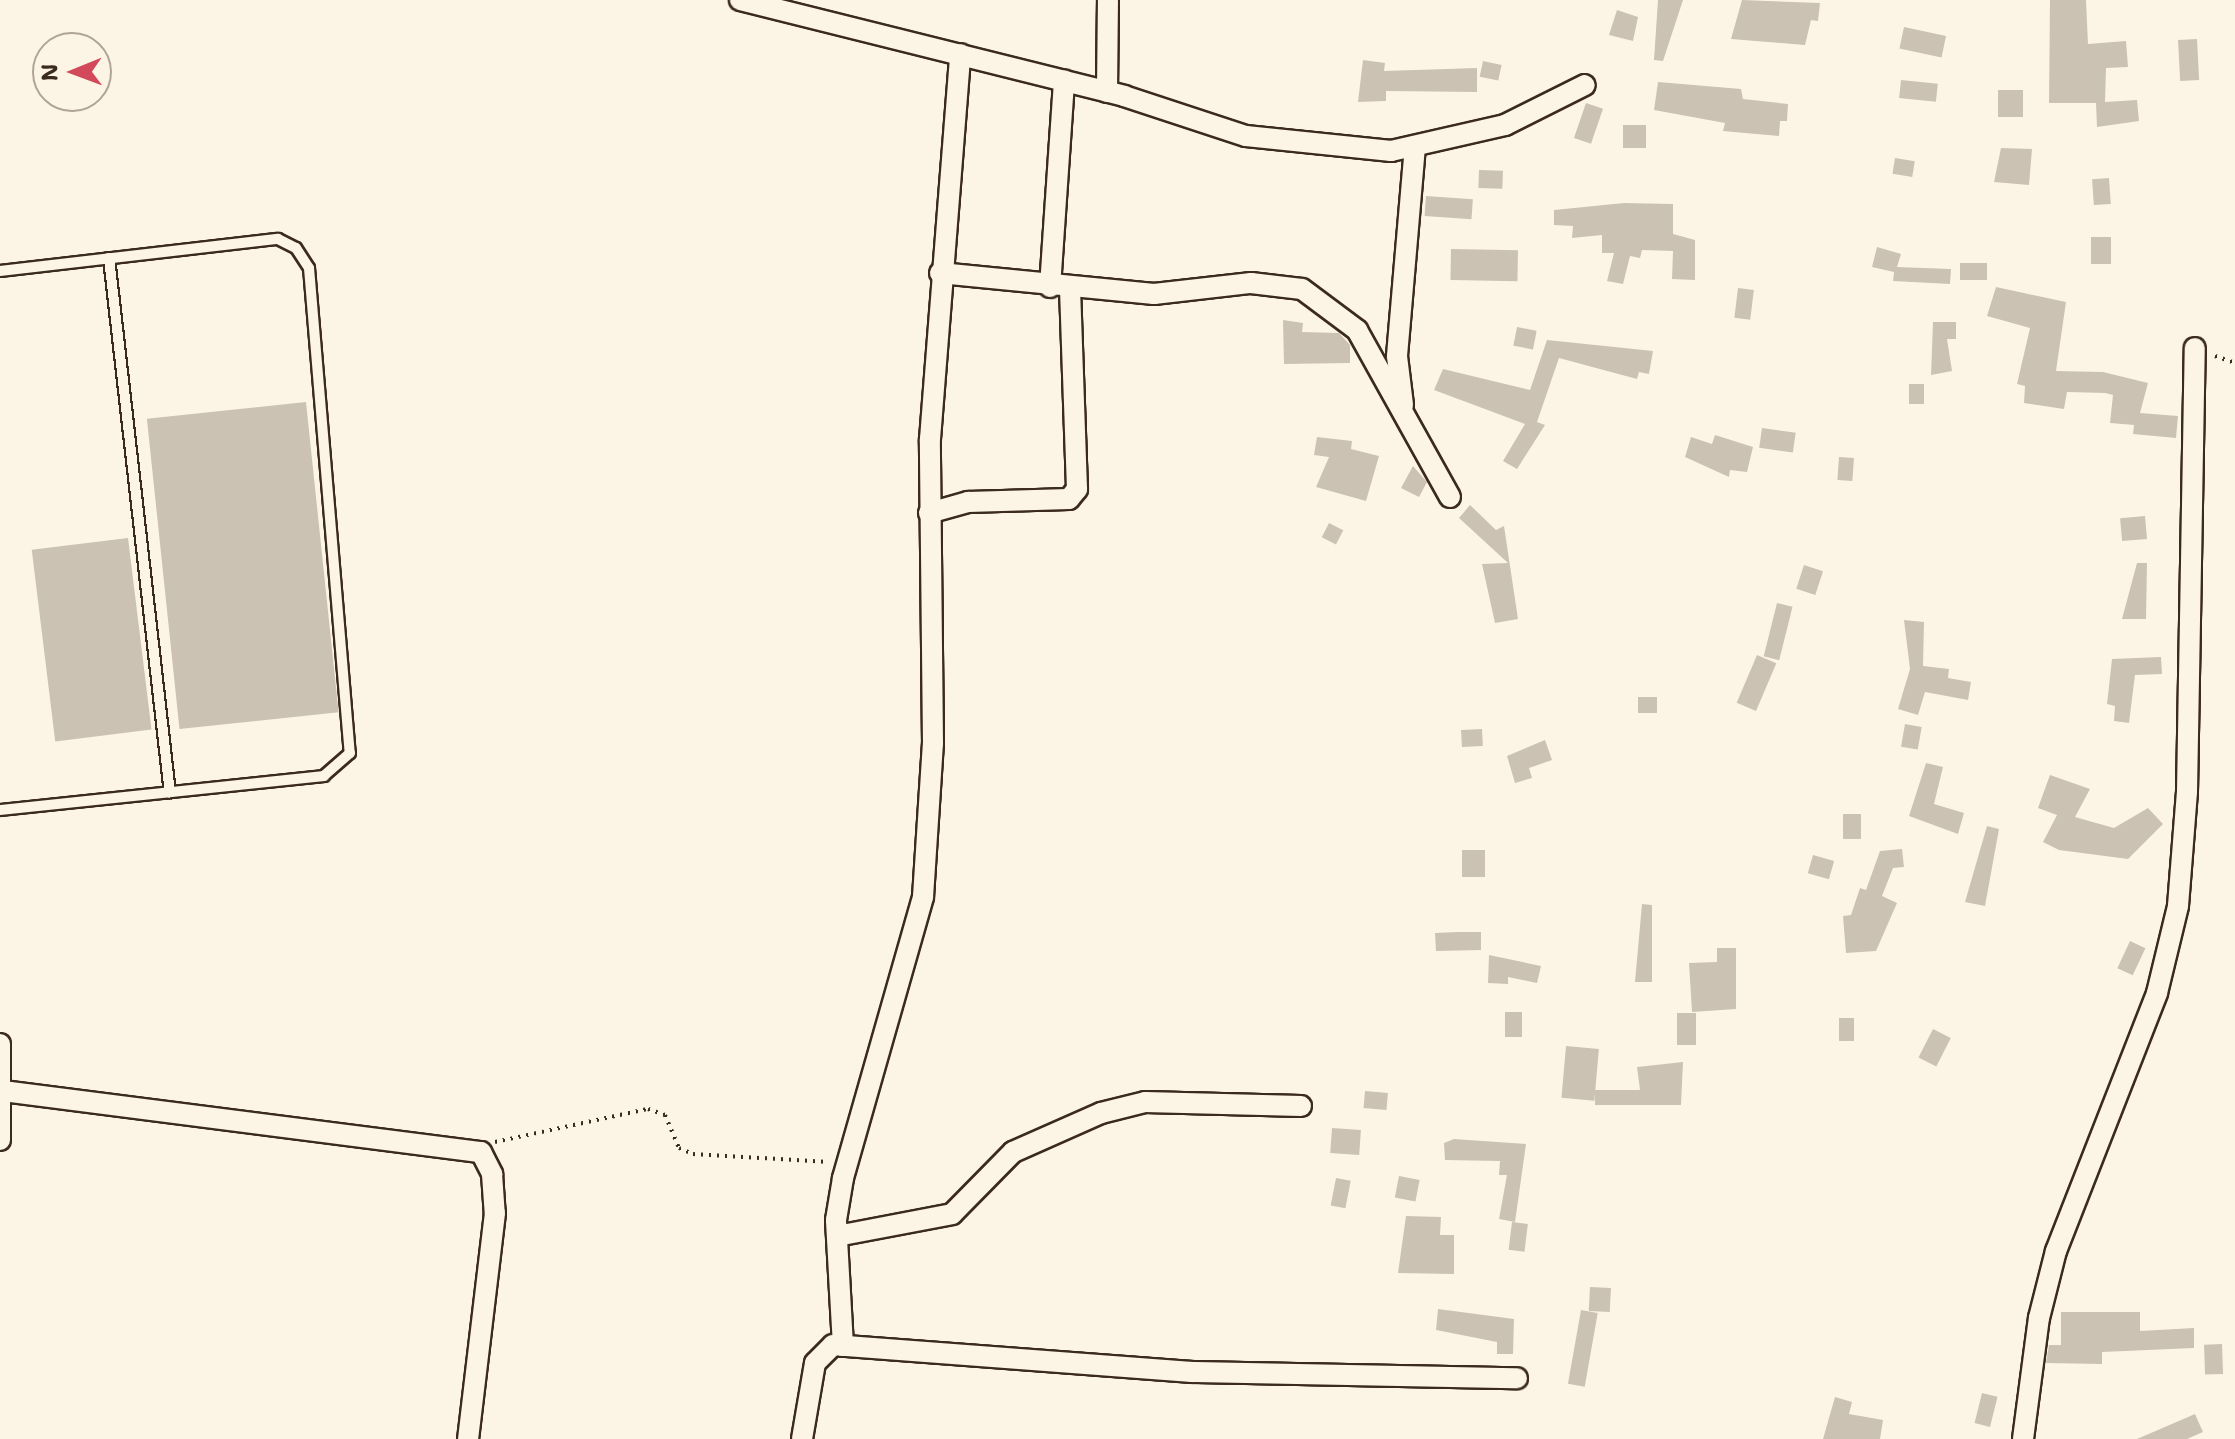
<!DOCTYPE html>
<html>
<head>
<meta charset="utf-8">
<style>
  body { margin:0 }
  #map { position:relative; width:2235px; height:1439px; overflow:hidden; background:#fcf5e5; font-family:"Shantell Sans",sans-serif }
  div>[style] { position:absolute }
  .building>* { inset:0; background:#ccc2b3; transform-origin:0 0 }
  .path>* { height:4px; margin-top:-2px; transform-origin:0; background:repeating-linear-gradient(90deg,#3b2a1e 0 2px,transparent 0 8px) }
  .roads { filter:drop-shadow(2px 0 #3b2a1e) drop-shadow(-2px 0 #3b2a1e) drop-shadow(0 2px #3b2a1e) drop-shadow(0 -2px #3b2a1e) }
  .lane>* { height:10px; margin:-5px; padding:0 5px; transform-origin:5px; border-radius:5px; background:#fcf5e5 }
  .street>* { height:20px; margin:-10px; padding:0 10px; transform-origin:10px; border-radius:10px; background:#fcf5e5 }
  span { translate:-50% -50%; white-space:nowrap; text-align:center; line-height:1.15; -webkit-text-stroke:7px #fcf5e5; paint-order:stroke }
  .north { position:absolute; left:32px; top:32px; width:80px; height:80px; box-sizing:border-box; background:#fcf5e5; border:2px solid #afa495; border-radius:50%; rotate:269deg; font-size:22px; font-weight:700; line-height:32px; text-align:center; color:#3b2a1e }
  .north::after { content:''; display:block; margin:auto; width:28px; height:36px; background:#d1495b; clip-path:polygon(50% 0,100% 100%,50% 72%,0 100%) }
</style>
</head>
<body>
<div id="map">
  <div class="building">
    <i style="clip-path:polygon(1658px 0,1683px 0,1663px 61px,1654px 60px)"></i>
    <i style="clip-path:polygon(1742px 0,1820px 3px,1818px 21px,1811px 20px,1805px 45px,1731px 39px)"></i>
    <i style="clip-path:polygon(2050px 0,2086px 0,2088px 44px,2126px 41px,2128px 67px,2106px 68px,2105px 102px,2137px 100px,2139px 121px,2097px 127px,2096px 103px,2049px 103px)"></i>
    <i style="clip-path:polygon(1617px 10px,1638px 17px,1633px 41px,1609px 35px)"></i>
    <i style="left:1904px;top:27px;width:43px;height:22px;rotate:12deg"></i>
    <i style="left:2197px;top:39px;width:41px;height:19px;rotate:87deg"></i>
    <i style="clip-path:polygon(1363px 60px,1385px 63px,1384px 71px,1477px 68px,1477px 92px,1386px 91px,1386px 101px,1358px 102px)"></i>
    <i style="left:1483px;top:61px;width:19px;height:16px;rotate:12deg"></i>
    <i style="left:1901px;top:80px;width:37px;height:18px;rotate:6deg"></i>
    <i style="clip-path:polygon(1658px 82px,1741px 89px,1743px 99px,1788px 104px,1787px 121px,1780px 121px,1779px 136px,1723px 131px,1725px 123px,1654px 110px)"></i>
    <i style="left:1998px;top:90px;width:25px;height:27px"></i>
    <i style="left:1586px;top:103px;width:18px;height:37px;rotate:19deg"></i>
    <i style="left:1623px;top:125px;width:23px;height:23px"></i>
    <i style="clip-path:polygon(2001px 148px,2032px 149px,2029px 185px,1994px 182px)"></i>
    <i style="left:1895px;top:158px;width:20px;height:16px;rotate:9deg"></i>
    <i style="left:1479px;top:170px;width:24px;height:18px;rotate:2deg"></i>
    <i style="left:2109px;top:178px;width:26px;height:17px;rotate:86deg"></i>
    <i style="left:1426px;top:196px;width:47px;height:20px;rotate:4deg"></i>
    <i style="clip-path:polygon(1624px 203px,1673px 204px,1673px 234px,1695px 240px,1695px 280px,1672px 279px,1673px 251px,1642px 250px,1640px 258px,1630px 256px,1623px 284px,1607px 281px,1614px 253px,1602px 253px,1602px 235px,1572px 238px,1573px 226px,1554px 225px,1554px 210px)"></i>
    <i style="left:2091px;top:237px;width:20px;height:27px"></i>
    <i style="clip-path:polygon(1877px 247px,1901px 254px,1897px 267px,1951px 269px,1950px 284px,1893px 281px,1894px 272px,1872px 267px)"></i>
    <i style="left:1451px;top:249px;width:67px;height:31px;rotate:1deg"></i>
    <i style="left:1960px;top:263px;width:27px;height:17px"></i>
    <i style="clip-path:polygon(1996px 287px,2066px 302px,2056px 371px,2103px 372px,2148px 383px,2140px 413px,2178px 416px,2176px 438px,2133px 434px,2134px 425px,2110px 423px,2113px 395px,2105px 393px,2067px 392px,2064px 409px,2024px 403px,2025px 386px,2017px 384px,2030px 328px,1987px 316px)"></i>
    <i style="left:1738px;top:288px;width:16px;height:30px;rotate:7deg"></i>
    <i style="clip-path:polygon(1283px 320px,1303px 323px,1302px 332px,1339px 333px,1350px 345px,1350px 363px,1284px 364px)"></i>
    <i style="clip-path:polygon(1933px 322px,1956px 322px,1956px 339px,1947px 339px,1952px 371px,1931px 375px)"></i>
    <i style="left:1517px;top:327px;width:20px;height:19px;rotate:11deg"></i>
    <i style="clip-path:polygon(1547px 340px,1653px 351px,1649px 374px,1639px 372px,1637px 379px,1559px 358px,1537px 422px,1545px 425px,1517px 469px,1503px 461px,1525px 424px,1434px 390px,1443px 369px,1530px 390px)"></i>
    <i style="left:1909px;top:384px;width:15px;height:20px"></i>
    <i style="left:306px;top:402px;width:312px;height:160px;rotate:84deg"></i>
    <i style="left:1762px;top:428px;width:34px;height:20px;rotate:8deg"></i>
    <i style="clip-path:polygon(1715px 435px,1753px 447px,1747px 472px,1730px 470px,1729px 477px,1685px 457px,1691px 437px,1712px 444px)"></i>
    <i style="clip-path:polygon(1317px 437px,1352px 441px,1351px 449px,1379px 456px,1366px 501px,1316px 487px,1329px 457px,1314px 455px)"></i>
    <i style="left:1839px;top:457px;width:15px;height:23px;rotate:4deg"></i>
    <i style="clip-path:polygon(1413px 466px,1427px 482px,1419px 497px,1401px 488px)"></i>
    <i style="clip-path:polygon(1470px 505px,1496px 530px,1504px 526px,1518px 619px,1495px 623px,1482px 564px,1508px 563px,1459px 518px)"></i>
    <i style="left:2145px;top:516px;width:23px;height:25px;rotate:85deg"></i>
    <i style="left:1329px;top:523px;width:16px;height:16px;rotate:27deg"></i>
    <i style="left:128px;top:538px;width:193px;height:97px;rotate:83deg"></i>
    <i style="clip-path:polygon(2137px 563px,2147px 563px,2146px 619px,2122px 619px)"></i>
    <i style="left:1804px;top:565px;width:20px;height:25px;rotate:18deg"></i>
    <i style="left:1777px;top:603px;width:16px;height:55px;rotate:14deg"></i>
    <i style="clip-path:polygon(1904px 620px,1924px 622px,1923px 666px,1949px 669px,1948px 678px,1971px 682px,1968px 700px,1925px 692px,1918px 715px,1898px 709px,1910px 669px)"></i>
    <i style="left:1757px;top:655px;width:21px;height:52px;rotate:23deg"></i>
    <i style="clip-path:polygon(2161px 657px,2162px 674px,2135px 675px,2129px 723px,2114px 721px,2115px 706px,2107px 704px,2112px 659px)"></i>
    <i style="left:1638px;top:697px;width:19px;height:16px"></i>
    <i style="left:1905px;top:724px;width:17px;height:23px;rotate:10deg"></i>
    <i style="left:1482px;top:729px;width:17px;height:21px;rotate:87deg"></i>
    <i style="clip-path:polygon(1545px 740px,1552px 760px,1529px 768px,1532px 778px,1515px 783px,1507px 756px)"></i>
    <i style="clip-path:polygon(1926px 763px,1943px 767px,1934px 804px,1964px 813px,1958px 834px,1909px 816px)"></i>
    <i style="clip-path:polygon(2050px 775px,2090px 789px,2075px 817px,2114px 828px,2148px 808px,2163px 824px,2128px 859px,2059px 850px,2043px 842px,2057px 815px,2038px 808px)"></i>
    <i style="left:1843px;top:814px;width:18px;height:25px"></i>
    <i style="clip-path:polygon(1987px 826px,1999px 829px,1985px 906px,1965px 902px)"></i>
    <i style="clip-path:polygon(1902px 849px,1904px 867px,1893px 868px,1882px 896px,1897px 903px,1876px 951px,1846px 953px,1843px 916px,1851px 915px,1860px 888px,1866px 890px,1880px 851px)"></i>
    <i style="left:1462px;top:850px;width:23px;height:27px"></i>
    <i style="left:1813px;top:855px;width:22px;height:19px;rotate:16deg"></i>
    <i style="clip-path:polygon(1642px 904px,1652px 905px,1652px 982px,1635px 982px)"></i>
    <i style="clip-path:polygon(1458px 932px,1481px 932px,1481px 950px,1436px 951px,1435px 933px)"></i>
    <i style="left:2130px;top:941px;width:17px;height:30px;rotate:25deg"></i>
    <i style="clip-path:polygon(1717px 948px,1736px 948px,1736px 1009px,1692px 1012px,1689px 963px,1717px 962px)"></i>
    <i style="clip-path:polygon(1489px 955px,1541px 966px,1537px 983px,1508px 977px,1508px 984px,1488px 983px)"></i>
    <i style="left:1505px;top:1012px;width:17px;height:25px"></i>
    <i style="left:1677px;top:1013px;width:19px;height:32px"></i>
    <i style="left:1839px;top:1018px;width:15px;height:23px"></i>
    <i style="left:1933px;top:1029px;width:20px;height:32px;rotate:27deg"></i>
    <i style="left:1566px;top:1046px;width:33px;height:52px;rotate:5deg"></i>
    <i style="clip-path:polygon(1683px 1062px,1681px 1105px,1595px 1105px,1595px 1090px,1640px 1090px,1637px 1067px)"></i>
    <i style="left:1365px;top:1091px;width:23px;height:17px;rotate:5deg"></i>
    <i style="left:1332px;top:1128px;width:29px;height:25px;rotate:4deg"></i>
    <i style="clip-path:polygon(1454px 1139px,1526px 1144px,1515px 1222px,1499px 1219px,1507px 1175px,1499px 1175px,1500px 1161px,1445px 1160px,1444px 1143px)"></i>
    <i style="left:1399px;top:1176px;width:21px;height:22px;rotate:11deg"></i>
    <i style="left:1336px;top:1178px;width:15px;height:28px;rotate:11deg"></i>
    <i style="clip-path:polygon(1406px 1216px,1441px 1217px,1440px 1235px,1454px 1235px,1454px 1274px,1398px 1273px)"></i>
    <i style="left:1512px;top:1222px;width:16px;height:28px;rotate:7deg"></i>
    <i style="left:1590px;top:1287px;width:21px;height:24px;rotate:3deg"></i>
    <i style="clip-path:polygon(1438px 1309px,1514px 1319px,1513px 1354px,1497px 1354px,1497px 1342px,1436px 1330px)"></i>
    <i style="left:1581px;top:1310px;width:17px;height:75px;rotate:10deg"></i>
    <i style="clip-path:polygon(2061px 1312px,2140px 1312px,2140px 1331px,2194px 1328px,2194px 1348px,2102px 1352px,2102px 1364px,2046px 1363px,2049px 1345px,2061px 1345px)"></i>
    <i style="left:2222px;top:1344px;width:30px;height:18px;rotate:88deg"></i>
    <i style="left:1982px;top:1393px;width:16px;height:31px;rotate:14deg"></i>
    <i style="clip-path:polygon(1835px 1397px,1852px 1402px,1849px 1414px,1883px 1420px,1880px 1439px,1823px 1439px)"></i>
    <i style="clip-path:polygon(2195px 1414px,2203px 1432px,2187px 1439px,2137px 1439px)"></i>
  </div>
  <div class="path">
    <i style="left:2215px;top:356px;width:21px;rotate:19deg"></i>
    <i style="left:495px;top:1142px;width:157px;rotate:-12.2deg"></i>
    <i style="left:648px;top:1109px;width:18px;rotate:19deg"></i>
    <i style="left:665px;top:1115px;width:36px;rotate:67deg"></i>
    <i style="left:679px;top:1148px;width:15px;rotate:23deg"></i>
    <i style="left:693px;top:1154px;width:136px;rotate:3.4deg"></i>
  </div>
  <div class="roads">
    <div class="lane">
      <i style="left:109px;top:258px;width:538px;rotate:83.5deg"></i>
      <i style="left:0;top:271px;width:280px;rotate:-6.6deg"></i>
      <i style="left:278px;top:239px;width:20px;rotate:27deg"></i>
      <i style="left:296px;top:248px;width:24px;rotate:57deg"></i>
      <i style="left:309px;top:268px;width:487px;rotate:85.2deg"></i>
      <i style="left:350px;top:753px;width:35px;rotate:139deg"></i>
      <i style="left:324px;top:776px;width:326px;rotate:174deg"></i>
    </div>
    <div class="street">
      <i style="left:740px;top:0;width:396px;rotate:14deg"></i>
      <i style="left:1124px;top:96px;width:128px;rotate:18.2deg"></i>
      <i style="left:1246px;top:136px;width:146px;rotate:5.9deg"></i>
      <i style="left:1391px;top:151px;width:117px;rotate:-12.8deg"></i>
      <i style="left:1505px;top:125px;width:89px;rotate:-26.6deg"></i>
      <i style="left:1107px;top:92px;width:92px;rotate:-89.4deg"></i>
      <i style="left:940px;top:273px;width:215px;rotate:5.6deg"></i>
      <i style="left:1154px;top:294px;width:98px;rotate:-6.5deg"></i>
      <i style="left:1251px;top:283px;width:51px;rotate:6.7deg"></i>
      <i style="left:1302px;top:289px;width:69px;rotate:36.7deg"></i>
      <i style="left:1357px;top:330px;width:191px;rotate:60.9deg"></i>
      <i style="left:1050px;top:287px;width:207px;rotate:-86.1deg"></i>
      <i style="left:1403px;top:405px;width:49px;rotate:-97deg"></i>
      <i style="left:1397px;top:356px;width:210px;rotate:-85.1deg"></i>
      <i style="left:929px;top:513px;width:41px;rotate:-15.8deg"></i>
      <i style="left:968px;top:502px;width:101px;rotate:-1.7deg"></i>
      <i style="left:1069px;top:499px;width:13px;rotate:-51deg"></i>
      <i style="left:1077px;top:489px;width:200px;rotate:-92deg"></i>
      <i style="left:0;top:1044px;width:96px;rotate:90deg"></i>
      <i style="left:3px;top:1091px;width:482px;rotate:7.3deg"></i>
      <i style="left:481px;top:1152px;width:25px;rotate:63deg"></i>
      <i style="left:492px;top:1174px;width:39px;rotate:86deg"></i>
      <i style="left:495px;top:1213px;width:228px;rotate:96.8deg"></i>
      <i style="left:837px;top:1236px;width:117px;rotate:-10.8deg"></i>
      <i style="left:952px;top:1214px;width:87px;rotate:-45.5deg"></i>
      <i style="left:1013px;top:1152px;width:96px;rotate:-23.9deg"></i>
      <i style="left:1101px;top:1113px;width:45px;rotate:-14deg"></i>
      <i style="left:1145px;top:1102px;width:156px;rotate:1.5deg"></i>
      <i style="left:843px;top:1346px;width:126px;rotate:-93.2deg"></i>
      <i style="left:836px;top:1220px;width:43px;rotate:-80.5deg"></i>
      <i style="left:843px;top:1178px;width:292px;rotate:-74.1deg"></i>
      <i style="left:923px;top:897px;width:154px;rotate:-86.3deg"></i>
      <i style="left:933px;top:743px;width:304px;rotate:-90.6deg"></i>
      <i style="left:930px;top:439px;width:386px;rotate:-85.5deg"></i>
      <i style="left:802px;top:1439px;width:77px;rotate:-80.3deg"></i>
      <i style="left:815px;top:1363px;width:25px;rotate:-45deg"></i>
      <i style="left:833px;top:1345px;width:360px;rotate:4.3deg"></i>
      <i style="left:1192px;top:1372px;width:325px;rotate:1.1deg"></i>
      <i style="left:2023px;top:1439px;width:122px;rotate:-82.5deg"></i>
      <i style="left:2039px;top:1318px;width:69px;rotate:-75.8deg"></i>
      <i style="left:2056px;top:1251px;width:277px;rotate:-68.6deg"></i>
      <i style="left:2157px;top:993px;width:89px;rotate:-76.4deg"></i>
      <i style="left:2178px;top:906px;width:114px;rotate:-85.5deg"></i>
      <i style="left:2187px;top:792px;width:444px;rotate:-89deg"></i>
    </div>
  </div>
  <div class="north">N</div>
</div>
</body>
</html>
